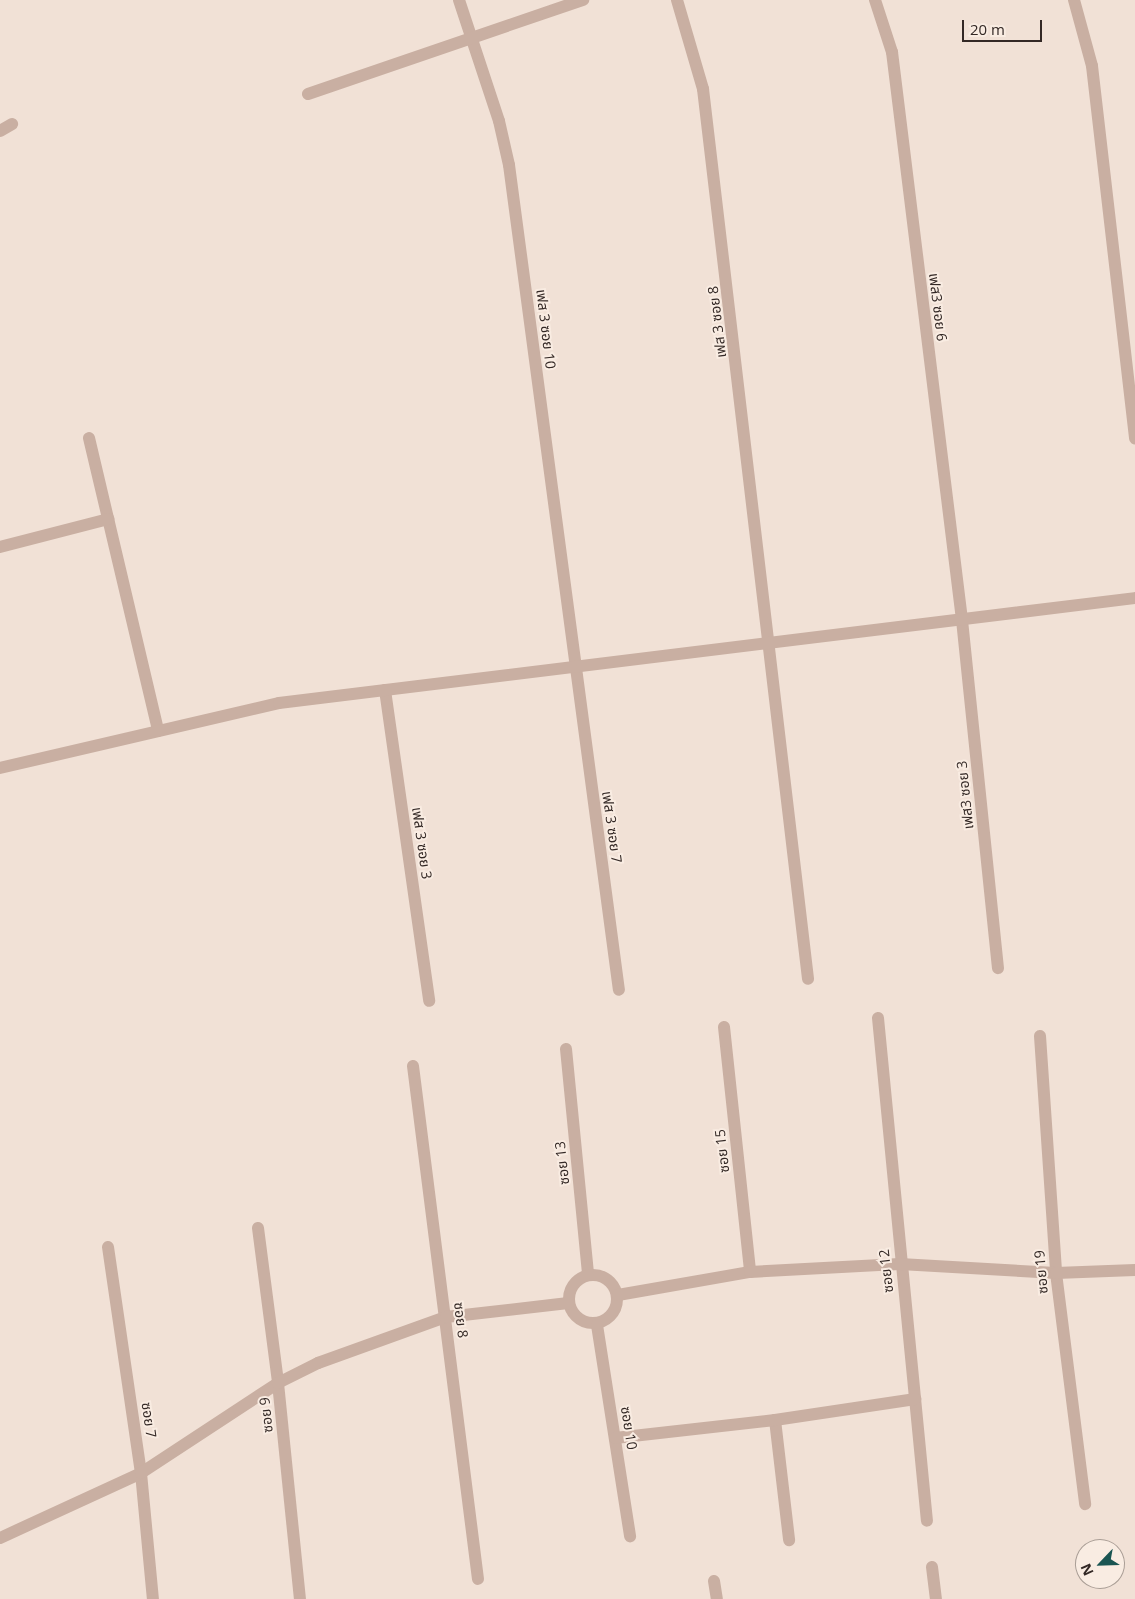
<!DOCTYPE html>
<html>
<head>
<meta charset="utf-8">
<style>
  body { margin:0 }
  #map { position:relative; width:1135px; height:1599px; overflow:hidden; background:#f1e1d6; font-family:"Open Sans","Noto Sans Thai",sans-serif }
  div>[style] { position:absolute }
  .minor>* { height:12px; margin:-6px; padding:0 6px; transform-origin:6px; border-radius:6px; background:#c9afa2 }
  .minor>.ring { margin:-6px; padding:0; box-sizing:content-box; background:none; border:12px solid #c9afa2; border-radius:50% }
  span { translate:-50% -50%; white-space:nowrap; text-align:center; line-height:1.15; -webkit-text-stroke:4px #f9ece2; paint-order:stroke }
  .street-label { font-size:14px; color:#332825 }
  .north { position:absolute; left:1075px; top:1539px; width:50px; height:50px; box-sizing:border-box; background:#f9ece2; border:1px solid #aa9e96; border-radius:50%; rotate:246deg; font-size:14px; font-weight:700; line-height:20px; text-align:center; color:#332825 }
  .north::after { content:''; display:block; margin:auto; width:18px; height:22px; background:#1a5552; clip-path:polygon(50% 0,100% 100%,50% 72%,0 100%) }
  .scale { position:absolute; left:962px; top:20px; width:80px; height:22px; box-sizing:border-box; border:2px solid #332825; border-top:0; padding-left:6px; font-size:15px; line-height:18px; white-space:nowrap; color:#332825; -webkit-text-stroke:4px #f9ece2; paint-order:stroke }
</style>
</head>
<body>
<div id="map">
  <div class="minor">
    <i style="left:459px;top:0;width:127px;rotate:71.7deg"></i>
    <i style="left:499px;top:121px;width:45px;rotate:77.2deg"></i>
    <i style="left:509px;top:165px;width:832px;rotate:82.41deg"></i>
    <i style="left:677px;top:0;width:93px;rotate:73.7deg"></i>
    <i style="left:703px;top:89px;width:896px;rotate:83.27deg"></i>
    <i style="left:875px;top:0;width:55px;rotate:71.9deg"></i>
    <i style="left:892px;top:52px;width:572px;rotate:82.97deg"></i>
    <i style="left:962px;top:620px;width:350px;rotate:84.1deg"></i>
    <i style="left:1074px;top:0;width:68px;rotate:74.7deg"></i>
    <i style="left:1092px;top:66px;width:375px;rotate:83.4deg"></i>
    <i style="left:308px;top:94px;width:291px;rotate:-18.9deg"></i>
    <i style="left:0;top:131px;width:14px;rotate:-30deg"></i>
    <i style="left:89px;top:438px;width:301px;rotate:76.7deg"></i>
    <i style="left:0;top:547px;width:112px;rotate:-14.5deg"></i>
    <i style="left:385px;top:690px;width:314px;rotate:81.9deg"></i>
    <i style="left:0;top:768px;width:286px;rotate:-13.1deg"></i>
    <i style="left:279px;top:703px;width:862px;rotate:-6.99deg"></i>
    <i style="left:878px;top:1018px;width:505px;rotate:84.44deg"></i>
    <i style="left:724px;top:1027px;width:246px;rotate:83.9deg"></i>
    <i style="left:1040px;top:1036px;width:238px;rotate:86.1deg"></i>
    <i style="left:1056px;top:1273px;width:233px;rotate:82.8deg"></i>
    <i style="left:566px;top:1049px;width:226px;rotate:84.4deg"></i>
    <i style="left:413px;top:1066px;width:517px;rotate:82.78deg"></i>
    <i style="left:258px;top:1228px;width:156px;rotate:82.6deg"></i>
    <i style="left:278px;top:1383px;width:217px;rotate:84.2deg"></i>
    <i style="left:108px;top:1247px;width:228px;rotate:81.7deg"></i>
    <i style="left:141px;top:1473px;width:127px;rotate:84.6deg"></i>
    <i class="ring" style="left:569px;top:1275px;width:36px;height:36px"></i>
    <i style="left:618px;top:1295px;width:134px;rotate:-9.9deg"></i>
    <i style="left:750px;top:1272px;width:150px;rotate:-3.1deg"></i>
    <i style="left:900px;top:1264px;width:156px;rotate:3.3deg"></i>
    <i style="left:1056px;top:1273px;width:79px;rotate:-2.2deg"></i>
    <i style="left:597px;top:1325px;width:214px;rotate:81.1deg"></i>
    <i style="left:775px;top:1420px;width:121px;rotate:83.3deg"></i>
    <i style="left:615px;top:1438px;width:161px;rotate:-6.4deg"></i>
    <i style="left:775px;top:1420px;width:142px;rotate:-8.5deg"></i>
    <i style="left:0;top:1538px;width:155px;rotate:-24.7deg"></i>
    <i style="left:141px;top:1473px;width:164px;rotate:-33.3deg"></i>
    <i style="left:278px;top:1383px;width:45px;rotate:-26.6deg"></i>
    <i style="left:318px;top:1363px;width:136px;rotate:-19.8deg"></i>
    <i style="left:446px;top:1317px;width:123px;rotate:-6.5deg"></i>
    <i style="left:932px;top:1567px;width:32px;rotate:83deg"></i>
    <i style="left:714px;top:1581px;width:18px;rotate:81deg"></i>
  </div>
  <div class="street-label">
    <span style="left:938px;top:307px;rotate:83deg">เฟส3 ซอย 6</span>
    <span style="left:717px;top:322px;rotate:-97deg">เฟส 3 ซอย 8</span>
    <span style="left:546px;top:329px;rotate:83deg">เฟส 3 ซอย 10</span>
    <span style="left:965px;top:795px;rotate:-96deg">เฟส3 ซอย 3</span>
    <span style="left:612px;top:827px;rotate:82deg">เฟส 3 ซอย 7</span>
    <span style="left:422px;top:843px;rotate:82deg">เฟส 3 ซอย 3</span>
    <span style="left:722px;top:1151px;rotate:-96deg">ซอย 15</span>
    <span style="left:562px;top:1163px;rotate:-96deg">ซอย 13</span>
    <span style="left:886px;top:1271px;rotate:-96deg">ซอย 12</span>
    <span style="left:1041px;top:1272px;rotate:-95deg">ซอย 19</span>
    <span style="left:461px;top:1320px;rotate:83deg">ซอย 8</span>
    <span style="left:266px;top:1415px;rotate:-96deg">ซอย 9</span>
    <span style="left:149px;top:1420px;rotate:82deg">ซอย 7</span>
    <span style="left:629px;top:1428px;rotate:81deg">ซอย 10</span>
  </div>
  <div class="north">N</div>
  <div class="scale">20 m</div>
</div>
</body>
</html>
